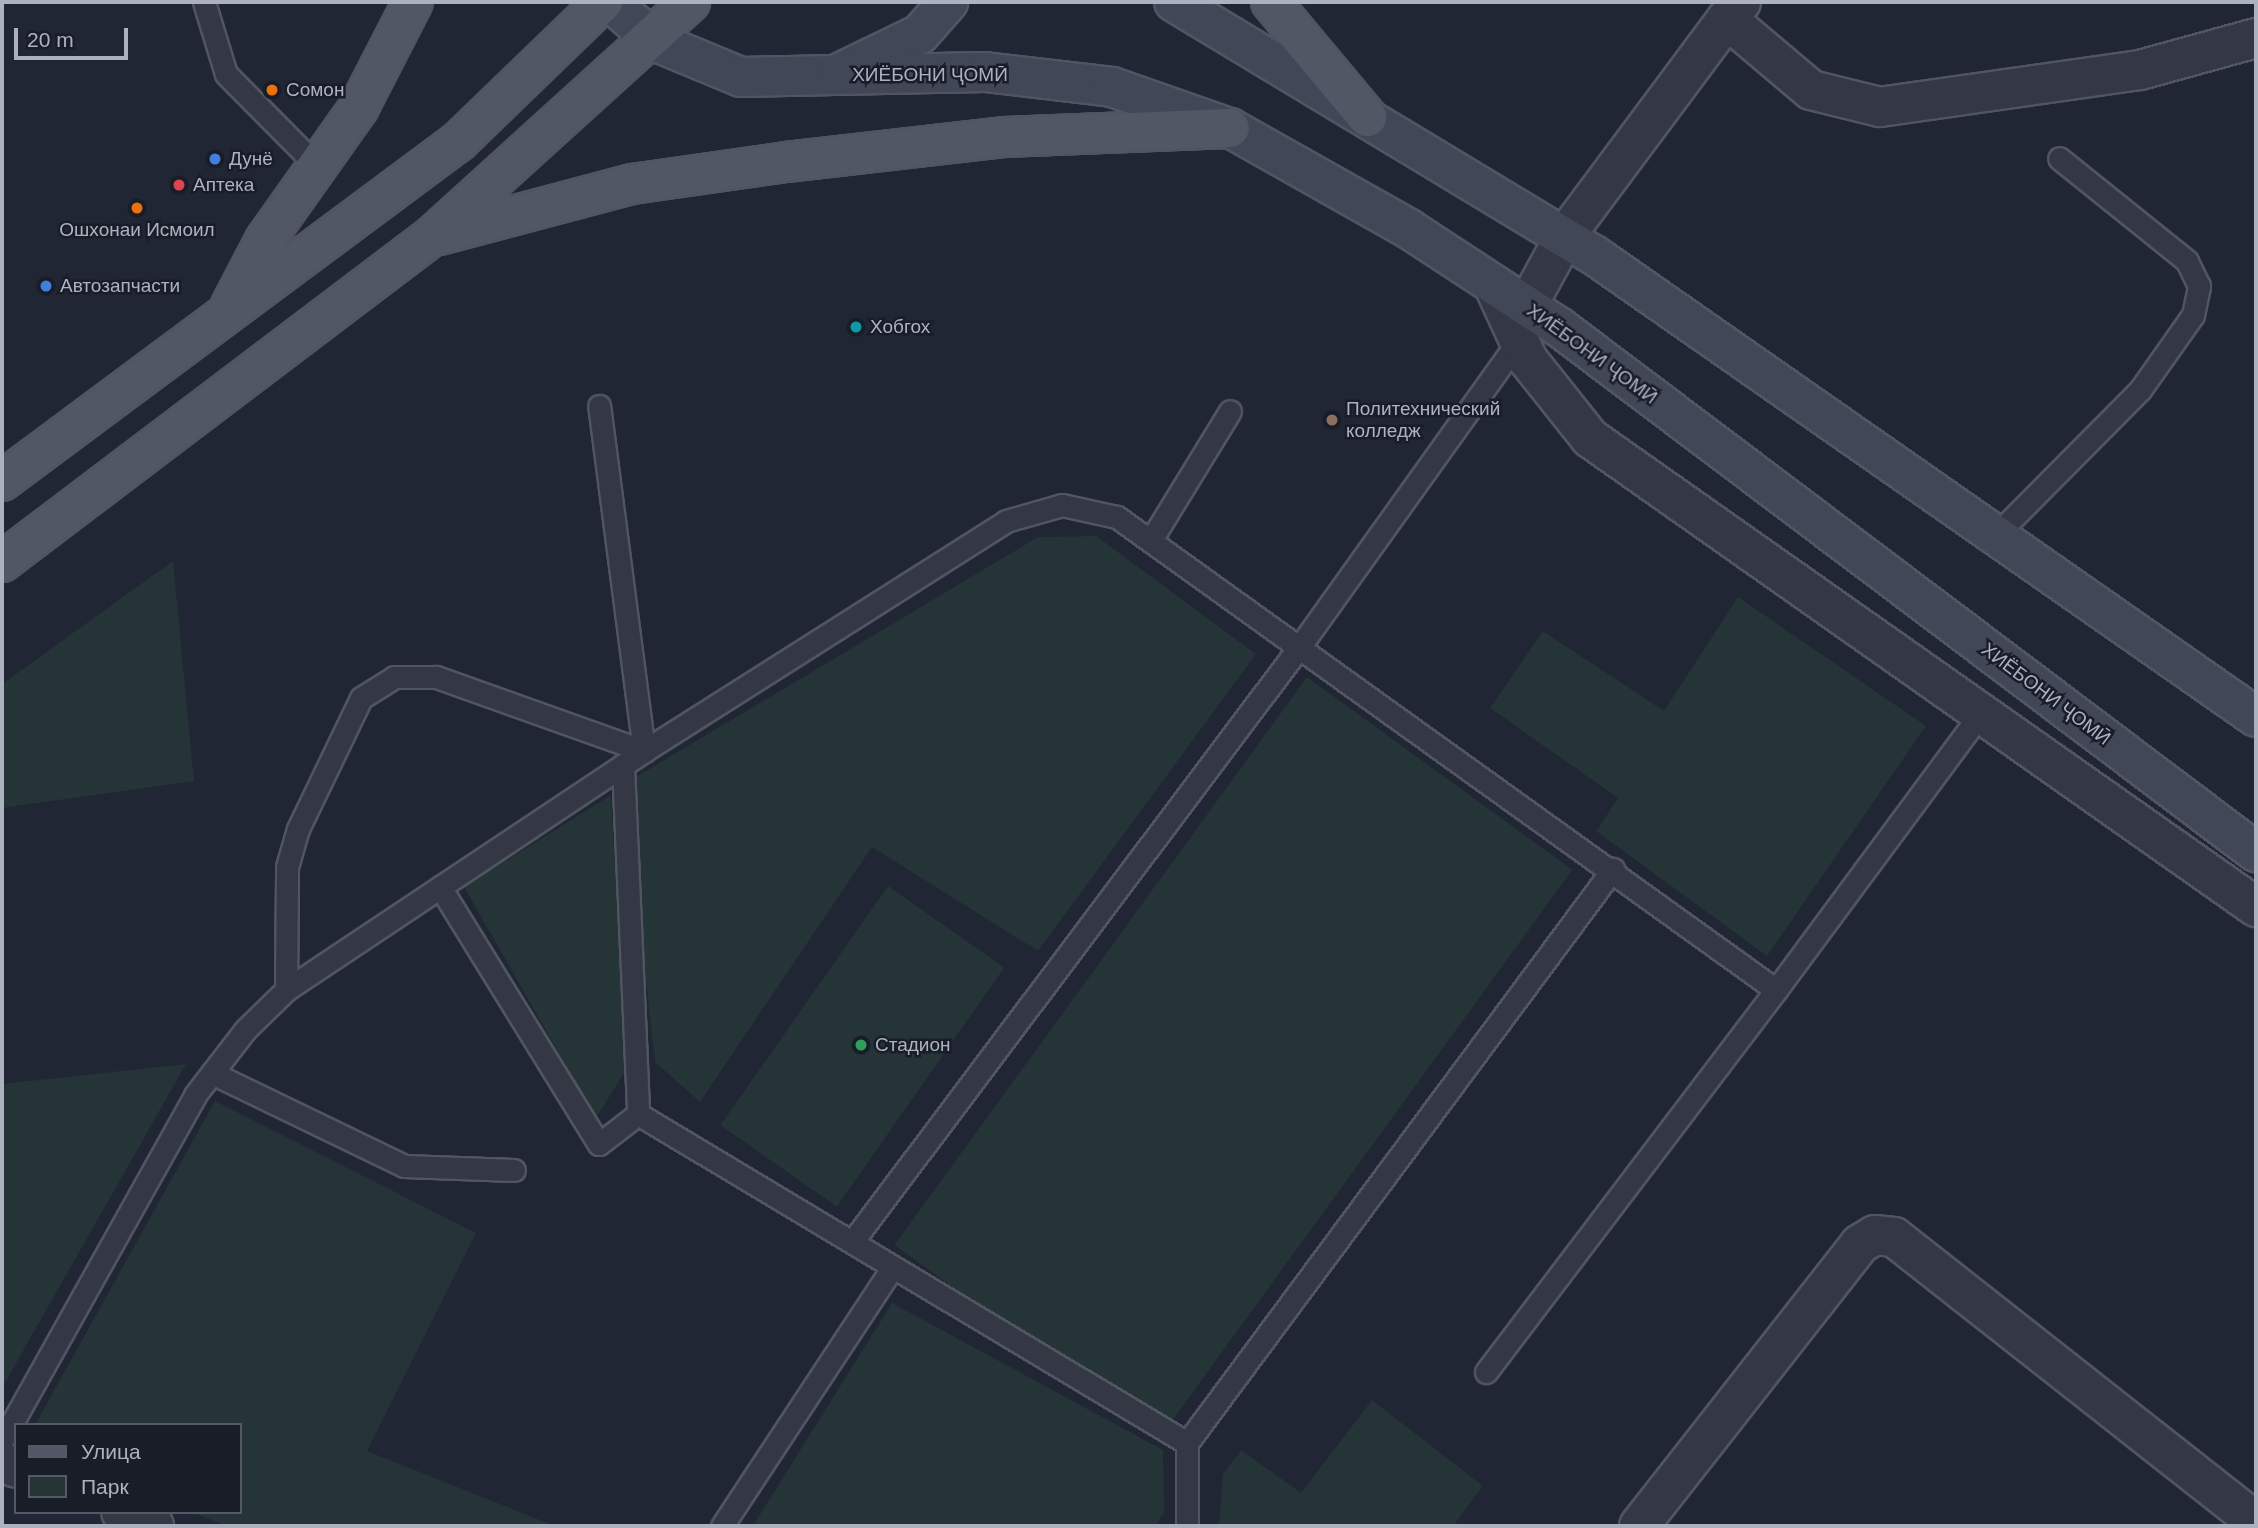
<!DOCTYPE html>
<html>
<head>
<meta charset="utf-8">
<style>
  body { margin:0 }
  #map { position:relative; width:2258px; height:1528px; overflow:hidden; background:#202633; font-family:Helvetica,sans-serif }
  div>[style] { position:absolute }
  .green>* { inset:0; background:#253437; transform-origin:0 0 }
  .roads { filter:drop-shadow(2px 0 #515562) drop-shadow(-2px 0 #515562) drop-shadow(0 2px #515562) drop-shadow(0 -2px #515562) }
  .service>* { height:21px; margin:-10.5px; padding:0 10.5px; transform-origin:10.5px; border-radius:10.5px; background:#333844 }
  .minor>* { height:38px; margin:-19px; padding:0 19px; transform-origin:19px; border-radius:19px; background:#333844 }
  .secondary>* { height:38px; margin:-19px; padding:0 19px; transform-origin:19px; border-radius:19px; background:#414756 }
  .primary>* { height:38px; margin:-19px; padding:0 19px; transform-origin:19px; border-radius:19px; background:#515764 }
  .dots>* { width:19px; height:19px; translate:-50% -50%; box-sizing:border-box; border:4px solid #191d28; border-radius:50% }
  span { translate:-50% -50%; white-space:nowrap; text-align:center; line-height:1.15; -webkit-text-stroke:5px #191d28; paint-order:stroke }
  .street-label { font-size:19px; color:#adb2c1 }
  .poi-label { font-size:19px; color:#adb2c1 }
  .left { translate:0 -50%; text-align:left }
  .frame { position:absolute; inset:0; border:4px solid #adb2c1; pointer-events:none }
  .legend { position:absolute; left:14px; top:1423px; width:228px; height:91px; box-sizing:border-box; background:#191d28; border:2px solid #545965; margin:0; padding:9px 12px; list-style:none; font-size:21px; color:#adb2c1 }
  .legend li { display:flex; align-items:center; gap:14px; height:35px }
  .legend b { width:35px; border:2px solid #545965 }
  .scale { position:absolute; left:14px; top:28px; width:114px; height:32px; box-sizing:border-box; border:4px solid #adb2c1; border-top:0; padding-left:9px; font-size:21px; line-height:24px; white-space:nowrap; color:#adb2c1; -webkit-text-stroke:5px #191d28; paint-order:stroke }
</style>
</head>
<body>
<div id="map">
  <div class="green">
    <i style="clip-path:polygon(1096px 536px,1256px 654px,1038px 951px,872px 847px,700px 1102px,655px 1062px,624px 784px,1038px 537px)"></i>
    <i style="clip-path:polygon(173px 561px,194px 781px,2px 808px,2px 684px)"></i>
    <i style="clip-path:polygon(1738px 597px,1926px 726px,1767px 956px,1596px 831px,1618px 798px,1490px 708px,1543px 631px,1664px 711px)"></i>
    <i style="left:1307px;top:677px;width:328px;height:702px;rotate:36deg"></i>
    <i style="clip-path:polygon(611px 795px,626px 1070px,596px 1118px,464px 887px)"></i>
    <i style="left:888px;top:886px;width:142px;height:292px;rotate:35deg"></i>
    <i style="clip-path:polygon(186px 1064px,2px 1388px,2px 1084px)"></i>
    <i style="clip-path:polygon(215px 1101px,476px 1233px,367px 1451px,555px 1526px,227px 1526px,191px 1512px,240px 1512px,240px 1425px,35px 1425px)"></i>
    <i style="clip-path:polygon(892px 1303px,1163px 1450px,1164px 1512px,1156px 1526px,753px 1526px)"></i>
    <i style="clip-path:polygon(1372px 1400px,1483px 1486px,1453px 1526px,1219px 1526px,1223px 1474px,1241px 1450px,1301px 1493px)"></i>
  </div>
  <div class="roads">
    <div class="service">
      <i style="left:204px;top:2px;width:75px;rotate:73deg"></i>
      <i style="left:226px;top:74px;width:129px;rotate:45.3deg"></i>
      <i style="left:1994px;top:537px;width:207px;rotate:-45.2deg"></i>
      <i style="left:2140px;top:390px;width:92px;rotate:-54.8deg"></i>
      <i style="left:2193px;top:315px;width:30px;rotate:-78deg"></i>
      <i style="left:2199px;top:286px;width:28px;rotate:-116deg"></i>
      <i style="left:2187px;top:261px;width:164px;rotate:-141.2deg"></i>
      <i style="left:1151px;top:540px;width:151px;rotate:-58.5deg"></i>
      <i style="left:623px;top:765px;width:349px;rotate:87.5deg"></i>
      <i style="left:638px;top:1114px;width:640px;rotate:30.93deg"></i>
      <i style="left:440px;top:887px;width:302px;rotate:58.3deg"></i>
      <i style="left:599px;top:1144px;width:49px;rotate:-37.6deg"></i>
      <i style="left:286px;top:990px;width:123px;rotate:-89.5deg"></i>
      <i style="left:287px;top:867px;width:40px;rotate:-74deg"></i>
      <i style="left:298px;top:829px;width:145px;rotate:-64.3deg"></i>
      <i style="left:361px;top:698px;width:39px;rotate:-32deg"></i>
      <i style="left:394px;top:677px;width:42px"></i>
      <i style="left:436px;top:677px;width:221px;rotate:19.6deg"></i>
      <i style="left:644px;top:751px;width:348px;rotate:-97.4deg"></i>
      <i style="left:212px;top:1073px;width:213px;rotate:25.8deg"></i>
      <i style="left:404px;top:1166px;width:110px;rotate:2.1deg"></i>
      <i style="left:852px;top:1242px;width:746px;rotate:-53.07deg"></i>
      <i style="left:1300px;top:646px;width:374px;rotate:-54.4deg"></i>
      <i style="left:1486px;top:1372px;width:480px;rotate:-52.8deg"></i>
      <i style="left:2px;top:1441px;width:396px;rotate:-60.8deg"></i>
      <i style="left:195px;top:1095px;width:82px;rotate:-52.4deg"></i>
      <i style="left:245px;top:1030px;width:57px;rotate:-44.3deg"></i>
      <i style="left:286px;top:990px;width:430px;rotate:-33.7deg"></i>
      <i style="left:644px;top:751px;width:429px;rotate:-32.4deg"></i>
      <i style="left:1006px;top:521px;width:58px;rotate:-15.9deg"></i>
      <i style="left:1062px;top:505px;width:56px;rotate:12.3deg"></i>
      <i style="left:1117px;top:517px;width:811px;rotate:35.67deg"></i>
      <i style="left:1776px;top:990px;width:340px;rotate:-53.5deg"></i>
      <i style="left:722px;top:1526px;width:309px;rotate:-56.6deg"></i>
      <i style="left:1187px;top:1526px;width:83px;rotate:-90deg"></i>
      <i style="left:1187px;top:1443px;width:715px;rotate:-53.42deg"></i>
    </div>
    <div class="minor">
      <i style="left:1741px;top:2px;width:22px;rotate:129deg"></i>
      <i style="left:1727px;top:19px;width:110px;rotate:40.2deg"></i>
      <i style="left:1811px;top:90px;width:71px;rotate:13.8deg"></i>
      <i style="left:1880px;top:107px;width:263px;rotate:-8.1deg"></i>
      <i style="left:2140px;top:70px;width:120px;rotate:-15.4deg"></i>
      <i style="left:1494px;top:286px;width:81px;rotate:65.3deg"></i>
      <i style="left:1528px;top:360px;width:100px;rotate:51.5deg"></i>
      <i style="left:1590px;top:438px;width:815px;rotate:35.15deg"></i>
      <i style="left:1527px;top:306px;width:80px;rotate:-61.5deg"></i>
      <i style="left:1565px;top:236px;width:271px;rotate:-53.3deg"></i>
      <i style="left:2px;top:1462px;width:15px;rotate:23deg"></i>
      <i style="left:121px;top:1512px;width:36px;rotate:23deg"></i>
      <i style="left:1639px;top:1526px;width:358px;rotate:-51.9deg"></i>
      <i style="left:1860px;top:1244px;width:17px;rotate:-31deg"></i>
      <i style="left:1875px;top:1235px;width:19px;rotate:6deg"></i>
      <i style="left:1894px;top:1237px;width:442px;rotate:38.2deg"></i>
    </div>
    <div class="secondary">
      <i style="left:611px;top:2px;width:58px;rotate:42.2deg"></i>
      <i style="left:654px;top:41px;width:94px;rotate:22.5deg"></i>
      <i style="left:741px;top:77px;width:94px;rotate:-1.2deg"></i>
      <i style="left:835px;top:75px;width:94px;rotate:-25.8deg"></i>
      <i style="left:920px;top:34px;width:43px;rotate:-48.8deg"></i>
      <i style="left:1174px;top:2px;width:490px;rotate:31.1deg"></i>
      <i style="left:1594px;top:255px;width:807px;rotate:34.91deg"></i>
      <i style="left:835px;top:75px;width:150px;rotate:-1.1deg"></i>
      <i style="left:985px;top:72px;width:128px;rotate:6.7deg"></i>
      <i style="left:1112px;top:87px;width:125px;rotate:19.2deg"></i>
      <i style="left:1230px;top:128px;width:206px;rotate:29.4deg"></i>
      <i style="left:1409px;top:229px;width:179px;rotate:33.2deg"></i>
      <i style="left:1559px;top:327px;width:873px;rotate:36.99deg"></i>
    </div>
    <div class="primary">
      <i style="left:1271px;top:2px;width:150px;rotate:50.1deg"></i>
      <i style="left:440px;top:235px;width:199px;rotate:-14.9deg"></i>
      <i style="left:632px;top:184px;width:156px;rotate:-8.1deg"></i>
      <i style="left:786px;top:162px;width:219px;rotate:-6.5deg"></i>
      <i style="left:1004px;top:137px;width:226px;rotate:-2.3deg"></i>
      <i style="left:231px;top:305px;width:73px;rotate:-62.4deg"></i>
      <i style="left:265px;top:240px;width:163px;rotate:-54.7deg"></i>
      <i style="left:359px;top:107px;width:118px;rotate:-62.8deg"></i>
      <i style="left:2px;top:481px;width:568px;rotate:-36.63deg"></i>
      <i style="left:458px;top:142px;width:202px;rotate:-44deg"></i>
      <i style="left:2px;top:562px;width:538px;rotate:-37.15deg"></i>
      <i style="left:431px;top:237px;width:350px;rotate:-42.2deg"></i>
    </div>
  </div>
  <div class="dots">
    <i style="left:272px;top:90px;background:#e8710a"></i>
    <i style="left:215px;top:159px;background:#3f7fe0"></i>
    <i style="left:179px;top:185px;background:#e0444e"></i>
    <i style="left:137px;top:208px;background:#e8710a"></i>
    <i style="left:46px;top:286px;background:#3f7fe0"></i>
    <i style="left:856px;top:327px;background:#0f9aa8"></i>
    <i style="left:1332px;top:420px;background:#8d6e63"></i>
    <i style="left:861px;top:1045px;background:#2e9e5b"></i>
  </div>
  <div class="street-label">
    <span style="left:930px;top:75px">ХИЁБОНИ ҶОМӢ</span>
    <span style="left:1592px;top:354px;rotate:36deg">ХИЁБОНИ ҶОМӢ</span>
    <span style="left:2046px;top:694px;rotate:37deg">ХИЁБОНИ ҶОМӢ</span>
  </div>
  <div class="poi-label">
    <span class="left" style="left:286px;top:90px">Сомон</span>
    <span class="left" style="left:229px;top:159px">Дунё</span>
    <span class="left" style="left:193px;top:185px">Аптека</span>
    <span style="left:137px;top:230px">Ошхонаи Исмоил</span>
    <span class="left" style="left:60px;top:286px">Автозапчасти</span>
    <span class="left" style="left:870px;top:327px">Хобгох</span>
    <span class="left" style="left:1346px;top:420px">Политехнический<br>колледж</span>
    <span class="left" style="left:875px;top:1045px">Стадион</span>
  </div>
  <div class="frame"></div>
  <ul class="legend">
  <li><b style="height:9px;background:#515764"></b>Улица</li>
  <li><b style="height:19px;background:#253437"></b>Парк</li>
  </ul>
  <div class="scale">20 m</div>
</div>
</body>
</html>
